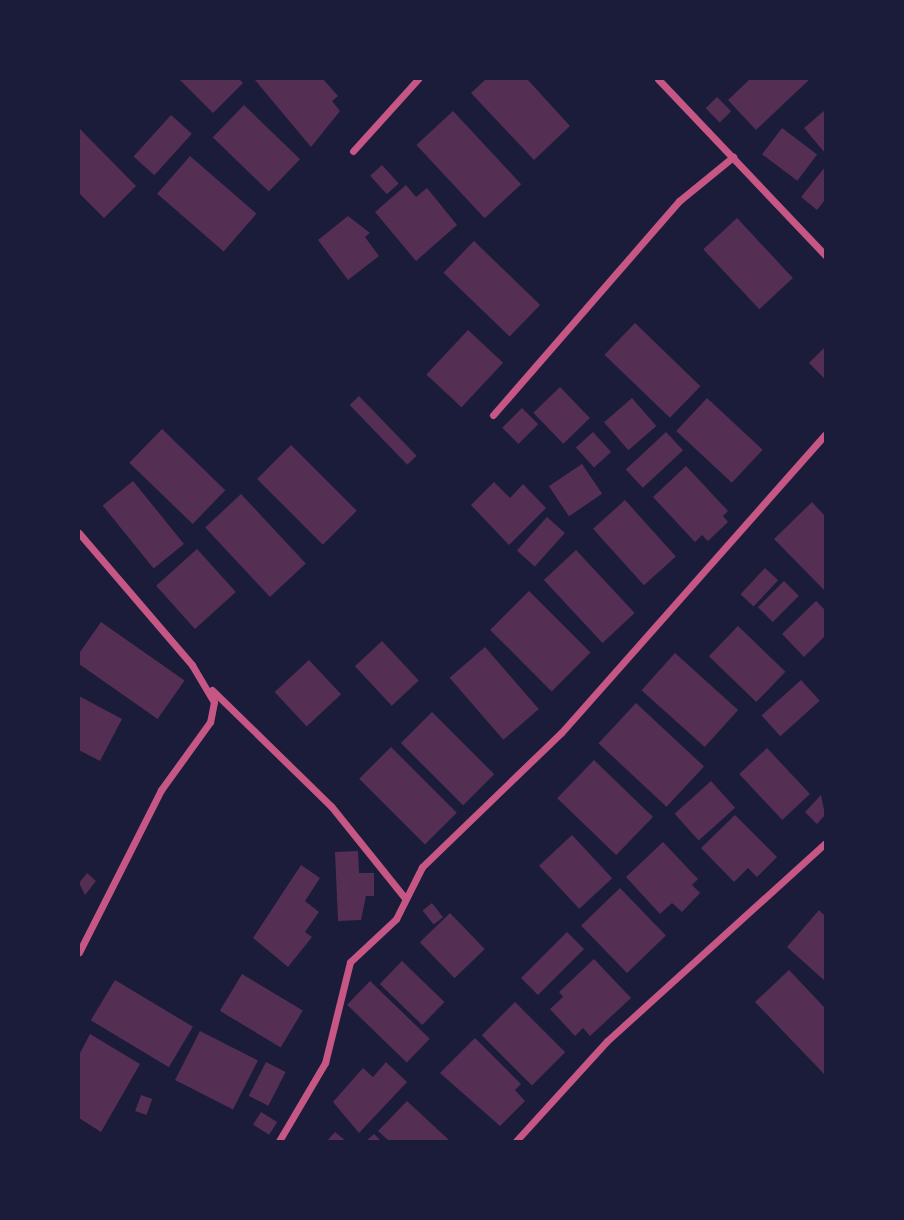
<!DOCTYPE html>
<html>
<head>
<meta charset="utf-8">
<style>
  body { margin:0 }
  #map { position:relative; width:904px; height:1220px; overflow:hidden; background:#1b1b3a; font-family:Ubuntu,sans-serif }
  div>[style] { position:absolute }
  .building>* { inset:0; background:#542f53; transform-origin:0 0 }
  .minor>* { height:7px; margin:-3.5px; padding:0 3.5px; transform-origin:3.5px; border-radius:3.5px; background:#c65784 }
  span { translate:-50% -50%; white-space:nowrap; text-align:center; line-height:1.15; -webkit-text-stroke:7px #1b1b3a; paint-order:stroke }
  .frame { position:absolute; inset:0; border:80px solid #1b1b3a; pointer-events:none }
</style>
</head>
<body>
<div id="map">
  <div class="building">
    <i style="clip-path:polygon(179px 79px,239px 79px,243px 83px,213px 113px)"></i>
    <i style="clip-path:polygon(323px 79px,338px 96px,332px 101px,340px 111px,311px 147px,255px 80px)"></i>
    <i style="clip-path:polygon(486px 79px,527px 79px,570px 126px,534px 160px,471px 93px)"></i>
    <i style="clip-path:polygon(750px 79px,810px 79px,756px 130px,728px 100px)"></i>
    <i style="left:717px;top:97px;width:20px;height:16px;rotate:45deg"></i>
    <i style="left:244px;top:105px;width:78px;height:45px;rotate:44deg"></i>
    <i style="clip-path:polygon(825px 110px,825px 153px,804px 128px)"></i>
    <i style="left:453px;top:111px;width:100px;height:50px;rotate:47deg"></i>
    <i style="left:171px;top:115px;width:28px;height:56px;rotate:42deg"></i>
    <i style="clip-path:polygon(79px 128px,136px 186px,104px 218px,79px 193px)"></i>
    <i style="left:782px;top:128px;width:44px;height:33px;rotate:37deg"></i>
    <i style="left:190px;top:156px;width:88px;height:50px;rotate:41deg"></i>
    <i style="left:382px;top:165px;width:25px;height:16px;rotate:48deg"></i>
    <i style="clip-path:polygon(825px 167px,825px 200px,817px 210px,801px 197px)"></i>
    <i style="clip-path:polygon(406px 185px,416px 197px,427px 188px,457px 225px,416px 261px,375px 212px)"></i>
    <i style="clip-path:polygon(348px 216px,370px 233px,365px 237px,379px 256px,348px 280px,318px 240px)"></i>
    <i style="left:737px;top:218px;width:82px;height:46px;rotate:47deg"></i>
    <i style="left:474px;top:241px;width:92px;height:44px;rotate:44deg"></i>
    <i style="left:635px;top:323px;width:91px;height:44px;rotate:44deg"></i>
    <i style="left:468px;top:330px;width:48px;height:61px;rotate:43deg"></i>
    <i style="clip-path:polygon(825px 347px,825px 379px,809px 363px)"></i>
    <i style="left:560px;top:387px;width:43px;height:37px;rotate:46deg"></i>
    <i style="left:359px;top:396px;width:83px;height:13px;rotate:46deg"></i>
    <i style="left:632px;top:398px;width:37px;height:37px;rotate:49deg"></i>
    <i style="left:707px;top:398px;width:76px;height:45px;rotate:43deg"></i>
    <i style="left:522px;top:408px;width:23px;height:28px;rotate:45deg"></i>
    <i style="left:162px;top:429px;width:88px;height:47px;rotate:44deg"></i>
    <i style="left:593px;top:432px;width:27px;height:23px;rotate:48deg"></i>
    <i style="left:666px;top:432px;width:25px;height:55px;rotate:47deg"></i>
    <i style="left:291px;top:445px;width:93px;height:48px;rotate:45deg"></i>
    <i style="left:582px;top:464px;width:36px;height:40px;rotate:56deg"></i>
    <i style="clip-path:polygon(686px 466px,728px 511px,723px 516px,728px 522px,708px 541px,702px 535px,695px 542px,653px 497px)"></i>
    <i style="left:133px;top:481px;width:81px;height:39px;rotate:51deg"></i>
    <i style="clip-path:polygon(494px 482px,510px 498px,523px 484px,546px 508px,509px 545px,471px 505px)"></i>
    <i style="left:241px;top:494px;width:95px;height:49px;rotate:47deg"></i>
    <i style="left:625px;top:500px;width:76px;height:43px;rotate:48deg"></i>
    <i style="clip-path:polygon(812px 502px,825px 516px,825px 591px,774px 539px)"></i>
    <i style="left:547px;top:517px;width:24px;height:45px;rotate:42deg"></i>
    <i style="left:197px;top:549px;width:58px;height:55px;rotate:48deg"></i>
    <i style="left:576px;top:550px;width:86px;height:44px;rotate:47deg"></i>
    <i style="left:765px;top:568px;width:18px;height:36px;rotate:43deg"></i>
    <i style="left:784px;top:581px;width:21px;height:37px;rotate:45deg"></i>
    <i style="left:529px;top:591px;width:87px;height:55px;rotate:45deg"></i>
    <i style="clip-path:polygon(816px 601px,825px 610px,825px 636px,804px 657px,782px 634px)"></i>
    <i style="left:101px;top:622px;width:102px;height:47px;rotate:35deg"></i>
    <i style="left:738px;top:626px;width:66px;height:42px;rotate:44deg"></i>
    <i style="left:382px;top:641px;width:54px;height:37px;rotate:47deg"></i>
    <i style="left:485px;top:647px;width:82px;height:47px;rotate:49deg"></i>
    <i style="left:675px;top:653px;width:85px;height:50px;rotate:42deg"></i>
    <i style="left:309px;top:660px;width:47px;height:47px;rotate:47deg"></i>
    <i style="left:801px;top:680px;width:28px;height:53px;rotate:48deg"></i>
    <i style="clip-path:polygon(79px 696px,122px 719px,100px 761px,79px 750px)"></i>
    <i style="left:636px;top:703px;width:93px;height:55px;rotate:43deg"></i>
    <i style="left:432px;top:712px;width:88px;height:44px;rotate:45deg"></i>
    <i style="left:391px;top:747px;width:93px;height:45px;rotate:45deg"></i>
    <i style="left:767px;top:748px;width:63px;height:38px;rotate:47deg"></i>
    <i style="left:594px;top:760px;width:82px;height:53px;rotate:44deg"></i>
    <i style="left:711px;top:781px;width:36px;height:49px;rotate:48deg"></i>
    <i style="clip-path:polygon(821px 795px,825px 815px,817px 824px,805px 812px)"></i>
    <i style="clip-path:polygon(735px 815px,777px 857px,757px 877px,748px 868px,734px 882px,701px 848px)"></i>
    <i style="left:572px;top:835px;width:59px;height:45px;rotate:47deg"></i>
    <i style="clip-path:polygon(663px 842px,698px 879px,692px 885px,700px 893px,682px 912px,672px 903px,660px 914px,626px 877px)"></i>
    <i style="clip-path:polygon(358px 851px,359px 873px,374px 873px,374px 896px,366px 896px,361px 920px,338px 921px,335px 852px)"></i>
    <i style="clip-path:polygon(301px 865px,320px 878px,305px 901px,319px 912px,305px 932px,312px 937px,288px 967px,253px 938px)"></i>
    <i style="clip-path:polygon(87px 873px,96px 881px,85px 895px,79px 883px)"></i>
    <i style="left:620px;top:888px;width:66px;height:54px;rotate:46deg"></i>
    <i style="left:432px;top:903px;width:18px;height:12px;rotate:52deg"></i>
    <i style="clip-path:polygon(819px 910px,825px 916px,825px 981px,787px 947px)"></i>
    <i style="left:450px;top:913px;width:50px;height:42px;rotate:46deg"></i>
    <i style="left:567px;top:932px;width:24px;height:65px;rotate:45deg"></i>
    <i style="clip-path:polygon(594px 959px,631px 998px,590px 1036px,583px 1028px,575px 1036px,550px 1009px,563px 997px,559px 992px)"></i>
    <i style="left:402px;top:961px;width:59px;height:32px;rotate:44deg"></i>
    <i style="clip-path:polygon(789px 970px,825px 1008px,825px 1075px,755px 1002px)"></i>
    <i style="left:242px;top:974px;width:71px;height:43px;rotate:31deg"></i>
    <i style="left:115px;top:980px;width:91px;height:47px;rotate:31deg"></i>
    <i style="left:370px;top:981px;width:83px;height:33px;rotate:44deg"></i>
    <i style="left:515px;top:1002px;width:71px;height:47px;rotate:45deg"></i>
    <i style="left:200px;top:1031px;width:65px;height:55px;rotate:27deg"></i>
    <i style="clip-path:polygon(90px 1034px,140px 1064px,101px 1132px,79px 1118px,79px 1055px)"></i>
    <i style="clip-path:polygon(475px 1038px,521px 1084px,515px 1090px,525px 1101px,500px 1126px,440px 1073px)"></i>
    <i style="left:266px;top:1062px;width:22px;height:38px;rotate:27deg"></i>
    <i style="clip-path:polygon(386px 1062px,407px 1082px,359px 1133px,333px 1102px,363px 1068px,373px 1077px)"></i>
    <i style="left:141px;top:1095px;width:12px;height:17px;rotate:20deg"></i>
    <i style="clip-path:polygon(407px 1101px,450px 1141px,389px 1141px,378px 1131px)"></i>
    <i style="left:261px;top:1112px;width:19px;height:15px;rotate:32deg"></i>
    <i style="clip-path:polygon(335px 1132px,346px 1141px,327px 1141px)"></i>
    <i style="clip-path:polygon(374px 1134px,381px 1141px,366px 1141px)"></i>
  </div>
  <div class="minor">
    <i style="left:658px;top:79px;width:243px;rotate:46.5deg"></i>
    <i style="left:353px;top:151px;width:97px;rotate:-47.9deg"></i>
    <i style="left:493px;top:415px;width:284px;rotate:-49deg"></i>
    <i style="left:679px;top:201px;width:70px;rotate:-39.2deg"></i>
    <i style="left:79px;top:533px;width:174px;rotate:49.4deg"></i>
    <i style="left:192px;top:665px;width:43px;rotate:59.3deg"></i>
    <i style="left:214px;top:702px;width:20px;rotate:101deg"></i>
    <i style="left:210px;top:722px;width:84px;rotate:125.8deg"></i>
    <i style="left:161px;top:790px;width:182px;rotate:116.8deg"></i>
    <i style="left:212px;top:690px;width:166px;rotate:44.3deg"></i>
    <i style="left:331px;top:806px;width:118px;rotate:51.2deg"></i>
    <i style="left:279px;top:1141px;width:91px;rotate:-59.5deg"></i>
    <i style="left:325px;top:1063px;width:104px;rotate:-76.1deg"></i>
    <i style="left:350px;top:962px;width:63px;rotate:-43.1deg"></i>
    <i style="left:396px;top:919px;width:58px;rotate:-63.4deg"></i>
    <i style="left:422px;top:867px;width:193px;rotate:-44deg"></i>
    <i style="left:561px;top:733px;width:398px;rotate:-48.5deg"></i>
    <i style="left:516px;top:1141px;width:135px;rotate:-47.7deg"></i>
    <i style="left:607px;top:1041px;width:294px;rotate:-42.2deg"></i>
  </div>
  <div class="frame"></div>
</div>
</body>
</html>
